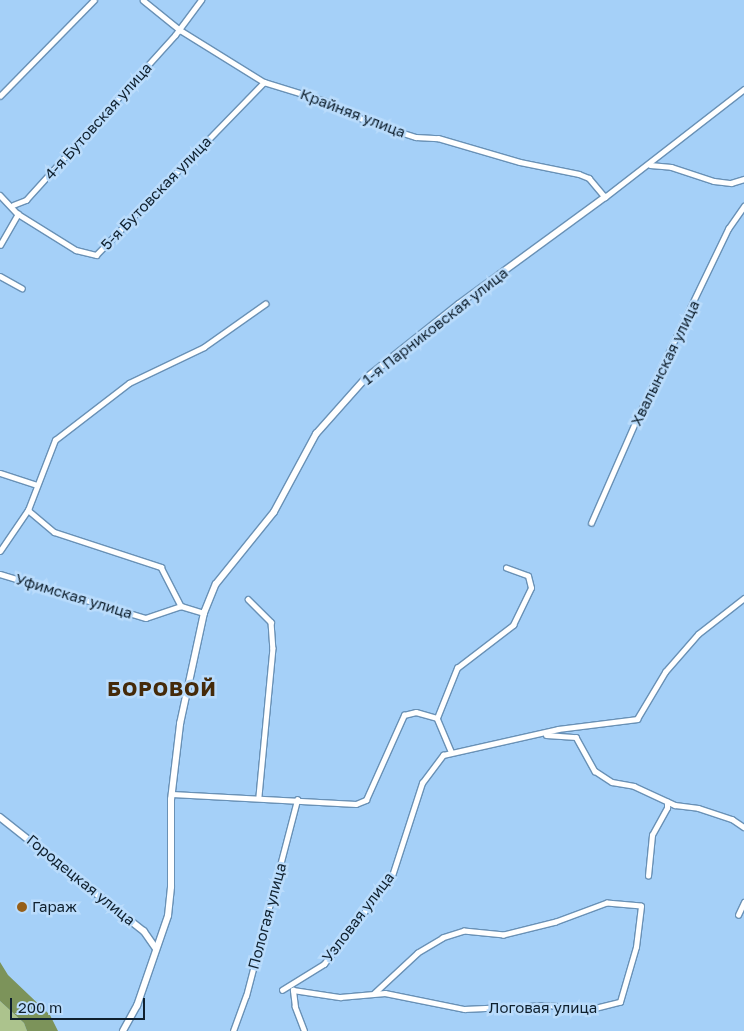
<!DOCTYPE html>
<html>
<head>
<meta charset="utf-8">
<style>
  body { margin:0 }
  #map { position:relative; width:744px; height:1031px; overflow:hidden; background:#a5d0f8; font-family:"Golos Text",sans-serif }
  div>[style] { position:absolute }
  .green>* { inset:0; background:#acc38d }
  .forest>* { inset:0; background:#7c935a }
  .roads { filter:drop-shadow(1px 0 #6991b6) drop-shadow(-1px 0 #6991b6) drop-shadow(0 1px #6991b6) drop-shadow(0 -1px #6991b6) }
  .street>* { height:4.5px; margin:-2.25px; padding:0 2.25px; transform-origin:2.25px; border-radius:2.25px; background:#fff }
  .secondary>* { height:5.5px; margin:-2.75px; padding:0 2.75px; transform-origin:2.75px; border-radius:2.75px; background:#fff }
  .dots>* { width:14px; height:14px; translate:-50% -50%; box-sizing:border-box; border:2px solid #badcfc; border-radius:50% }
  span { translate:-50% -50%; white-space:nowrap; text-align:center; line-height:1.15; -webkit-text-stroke:5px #badcfc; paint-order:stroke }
  .street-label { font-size:15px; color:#0f202e }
  .poi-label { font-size:15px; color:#0f202e }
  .left { translate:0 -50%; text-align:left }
  .district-label { font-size:20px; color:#452a09; font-weight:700; letter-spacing:1px }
  .scale { position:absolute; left:10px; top:998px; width:135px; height:22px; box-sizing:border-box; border:2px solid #0f202e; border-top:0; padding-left:6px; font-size:15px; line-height:18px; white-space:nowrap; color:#0f202e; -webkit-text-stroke:4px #badcfc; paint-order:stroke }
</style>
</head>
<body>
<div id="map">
  <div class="green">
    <i style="clip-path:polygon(0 1001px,24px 1023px,27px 1031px,0 1031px)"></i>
  </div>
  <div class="forest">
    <i style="clip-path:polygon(0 962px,8px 975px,50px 1015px,58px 1031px,27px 1031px,24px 1023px,0 1001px)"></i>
  </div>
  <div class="roads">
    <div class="street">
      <i style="left:143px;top:0;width:48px;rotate:39deg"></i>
      <i style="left:180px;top:30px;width:99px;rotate:31.8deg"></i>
      <i style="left:264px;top:82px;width:68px;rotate:17.1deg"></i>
      <i style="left:329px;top:102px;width:44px;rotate:27.1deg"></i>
      <i style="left:368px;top:122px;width:50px;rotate:17.4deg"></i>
      <i style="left:416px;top:137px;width:22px;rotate:3deg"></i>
      <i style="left:438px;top:138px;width:85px;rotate:16.3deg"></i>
      <i style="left:520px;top:162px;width:60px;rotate:11.5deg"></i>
      <i style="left:579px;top:174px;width:11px;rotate:22deg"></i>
      <i style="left:589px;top:178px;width:25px;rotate:50deg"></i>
      <i style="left:605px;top:197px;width:176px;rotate:-37.8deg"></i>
      <i style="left:0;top:96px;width:134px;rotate:-45.6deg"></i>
      <i style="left:650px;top:165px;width:21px;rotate:5deg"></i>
      <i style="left:671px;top:167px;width:45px;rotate:18deg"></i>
      <i style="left:714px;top:181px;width:17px;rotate:7deg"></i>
      <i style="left:731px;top:183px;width:14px;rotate:-17deg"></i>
      <i style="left:0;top:195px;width:26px;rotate:47deg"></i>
      <i style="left:18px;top:214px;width:68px;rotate:31.8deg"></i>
      <i style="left:76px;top:250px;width:21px;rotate:14deg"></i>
      <i style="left:96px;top:255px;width:241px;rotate:-45.8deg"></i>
      <i style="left:13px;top:205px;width:14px;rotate:-21deg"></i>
      <i style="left:26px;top:200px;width:222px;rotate:-47.9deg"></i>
      <i style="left:175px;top:35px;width:44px;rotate:-53.4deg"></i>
      <i style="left:0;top:245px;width:36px;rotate:-60deg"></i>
      <i style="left:0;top:276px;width:25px;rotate:29deg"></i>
      <i style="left:0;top:473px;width:39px;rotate:18deg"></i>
      <i style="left:28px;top:510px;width:34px;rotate:40deg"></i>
      <i style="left:54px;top:532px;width:113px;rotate:18.1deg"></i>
      <i style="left:161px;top:567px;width:44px;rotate:62.9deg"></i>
      <i style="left:591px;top:523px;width:117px;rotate:-66.3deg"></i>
      <i style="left:638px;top:416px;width:208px;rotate:-64.3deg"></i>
      <i style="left:728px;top:229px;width:28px;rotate:-55deg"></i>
      <i style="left:0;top:551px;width:50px;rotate:-55.7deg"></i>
      <i style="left:28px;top:510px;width:75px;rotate:-68.9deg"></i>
      <i style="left:55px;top:440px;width:93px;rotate:-37.6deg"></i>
      <i style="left:129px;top:383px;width:83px;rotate:-25.6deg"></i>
      <i style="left:204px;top:347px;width:75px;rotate:-35.2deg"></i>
      <i style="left:0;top:574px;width:152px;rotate:16.8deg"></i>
      <i style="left:146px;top:618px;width:37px;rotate:-19deg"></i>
      <i style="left:181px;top:606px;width:24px;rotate:17deg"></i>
      <i style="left:248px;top:599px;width:33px;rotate:45deg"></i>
      <i style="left:271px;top:622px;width:26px;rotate:86deg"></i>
      <i style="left:273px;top:648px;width:150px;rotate:95.4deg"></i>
      <i style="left:437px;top:718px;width:54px;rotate:-68.2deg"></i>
      <i style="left:457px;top:668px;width:71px;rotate:-37.5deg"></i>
      <i style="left:513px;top:625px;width:41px;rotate:-64.1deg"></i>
      <i style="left:531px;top:588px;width:12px;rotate:-104deg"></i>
      <i style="left:528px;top:576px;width:23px;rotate:-160deg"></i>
      <i style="left:437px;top:718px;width:36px;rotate:67deg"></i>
      <i style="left:546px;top:735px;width:30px;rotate:4deg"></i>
      <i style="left:576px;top:737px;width:39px;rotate:61deg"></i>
      <i style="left:595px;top:771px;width:20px;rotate:33deg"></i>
      <i style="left:612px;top:782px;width:22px;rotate:10deg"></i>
      <i style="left:634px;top:786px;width:45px;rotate:24.9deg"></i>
      <i style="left:675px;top:805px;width:23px;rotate:7deg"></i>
      <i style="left:698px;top:808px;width:36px;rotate:18deg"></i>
      <i style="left:732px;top:819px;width:14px;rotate:34deg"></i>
      <i style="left:172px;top:794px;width:184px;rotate:3.1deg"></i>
      <i style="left:356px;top:804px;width:11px;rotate:-22deg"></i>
      <i style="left:366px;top:800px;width:93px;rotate:-65.9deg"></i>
      <i style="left:404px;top:715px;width:12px;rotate:-14deg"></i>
      <i style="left:416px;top:712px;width:22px;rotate:16deg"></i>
      <i style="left:648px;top:876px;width:41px;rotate:-84.4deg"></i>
      <i style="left:652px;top:835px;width:31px;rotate:-61deg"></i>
      <i style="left:667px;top:808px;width:6px;rotate:-90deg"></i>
      <i style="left:738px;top:915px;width:14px;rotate:-65deg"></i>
      <i style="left:282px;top:990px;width:49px;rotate:-31.8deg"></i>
      <i style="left:324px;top:964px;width:111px;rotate:-52.3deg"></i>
      <i style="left:392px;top:876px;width:98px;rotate:-72.1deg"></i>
      <i style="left:422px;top:783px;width:35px;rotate:-53deg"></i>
      <i style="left:443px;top:755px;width:118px;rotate:-12.7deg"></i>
      <i style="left:558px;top:729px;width:80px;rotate:-7.2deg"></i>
      <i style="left:637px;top:719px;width:55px;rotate:-59.2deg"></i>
      <i style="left:665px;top:672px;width:50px;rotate:-49deg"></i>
      <i style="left:698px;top:634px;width:58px;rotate:-38deg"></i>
      <i style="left:233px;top:1031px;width:37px;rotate:-70deg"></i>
      <i style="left:246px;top:996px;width:203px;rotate:-75.4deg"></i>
      <i style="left:304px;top:1031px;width:26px;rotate:-111deg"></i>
      <i style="left:295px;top:1007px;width:17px;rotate:-97deg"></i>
      <i style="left:293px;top:990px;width:48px;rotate:8.5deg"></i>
      <i style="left:340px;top:997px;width:45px;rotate:-5.1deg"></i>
      <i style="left:385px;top:993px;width:81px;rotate:11.4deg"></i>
      <i style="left:464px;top:1009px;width:85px;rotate:-2.7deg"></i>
      <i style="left:549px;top:1005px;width:38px;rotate:7deg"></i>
      <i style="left:587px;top:1010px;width:34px;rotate:-14deg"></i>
      <i style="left:620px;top:1002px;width:57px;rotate:-73.8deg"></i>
      <i style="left:636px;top:947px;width:41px;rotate:-83deg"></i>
      <i style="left:641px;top:906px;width:34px;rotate:-175deg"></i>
      <i style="left:607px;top:903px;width:54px;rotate:159.6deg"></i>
      <i style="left:556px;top:922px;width:54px;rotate:166deg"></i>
      <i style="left:504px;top:935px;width:40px;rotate:-174.3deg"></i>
      <i style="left:464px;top:931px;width:22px;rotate:162deg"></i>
      <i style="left:443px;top:938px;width:29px;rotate:149deg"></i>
      <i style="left:418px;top:953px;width:59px;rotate:137.1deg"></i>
    </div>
    <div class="secondary">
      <i style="left:0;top:817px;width:184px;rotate:38.4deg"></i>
      <i style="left:144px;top:931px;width:21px;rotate:55deg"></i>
      <i style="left:123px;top:1031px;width:29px;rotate:-61deg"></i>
      <i style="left:137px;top:1006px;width:95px;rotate:-71deg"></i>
      <i style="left:168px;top:916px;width:29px;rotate:-84deg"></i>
      <i style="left:171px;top:887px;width:87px;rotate:-90deg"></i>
      <i style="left:171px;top:800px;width:77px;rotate:-83.2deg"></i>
      <i style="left:180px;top:724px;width:114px;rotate:-77.8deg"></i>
      <i style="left:204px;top:613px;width:31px;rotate:-68deg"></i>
      <i style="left:216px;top:584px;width:92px;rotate:-51.1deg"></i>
      <i style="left:274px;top:512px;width:89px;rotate:-61.7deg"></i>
      <i style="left:316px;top:434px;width:74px;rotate:-48.3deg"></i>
      <i style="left:365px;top:379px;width:120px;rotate:-38.6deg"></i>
      <i style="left:459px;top:304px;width:181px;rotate:-36.2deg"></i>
    </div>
  </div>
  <div class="dots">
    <i style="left:22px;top:907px;background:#965f18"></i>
  </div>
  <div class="street-label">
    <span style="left:353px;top:113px;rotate:21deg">Крайняя улица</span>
    <span style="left:98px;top:121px;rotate:-48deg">4-я Бутовская улица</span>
    <span style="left:156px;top:193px;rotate:-46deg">5-я Бутовская улица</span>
    <span style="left:435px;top:326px;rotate:-38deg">1-я Парниковская улица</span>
    <span style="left:665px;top:363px;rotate:-64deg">Хвалынская улица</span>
    <span style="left:74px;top:596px;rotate:17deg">Уфимская улица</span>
    <span style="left:81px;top:880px;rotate:39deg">Городецкая улица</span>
    <span style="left:267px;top:916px;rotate:-75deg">Пологая улица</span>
    <span style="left:358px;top:917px;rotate:-53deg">Узловая улица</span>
    <span style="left:543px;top:1008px">Логовая улица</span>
  </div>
  <div class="poi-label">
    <span class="left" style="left:32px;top:907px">Гараж</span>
  </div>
  <div class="district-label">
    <span style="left:162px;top:688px">БОРОВОЙ</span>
  </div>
  <div class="scale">200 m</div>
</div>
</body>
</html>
